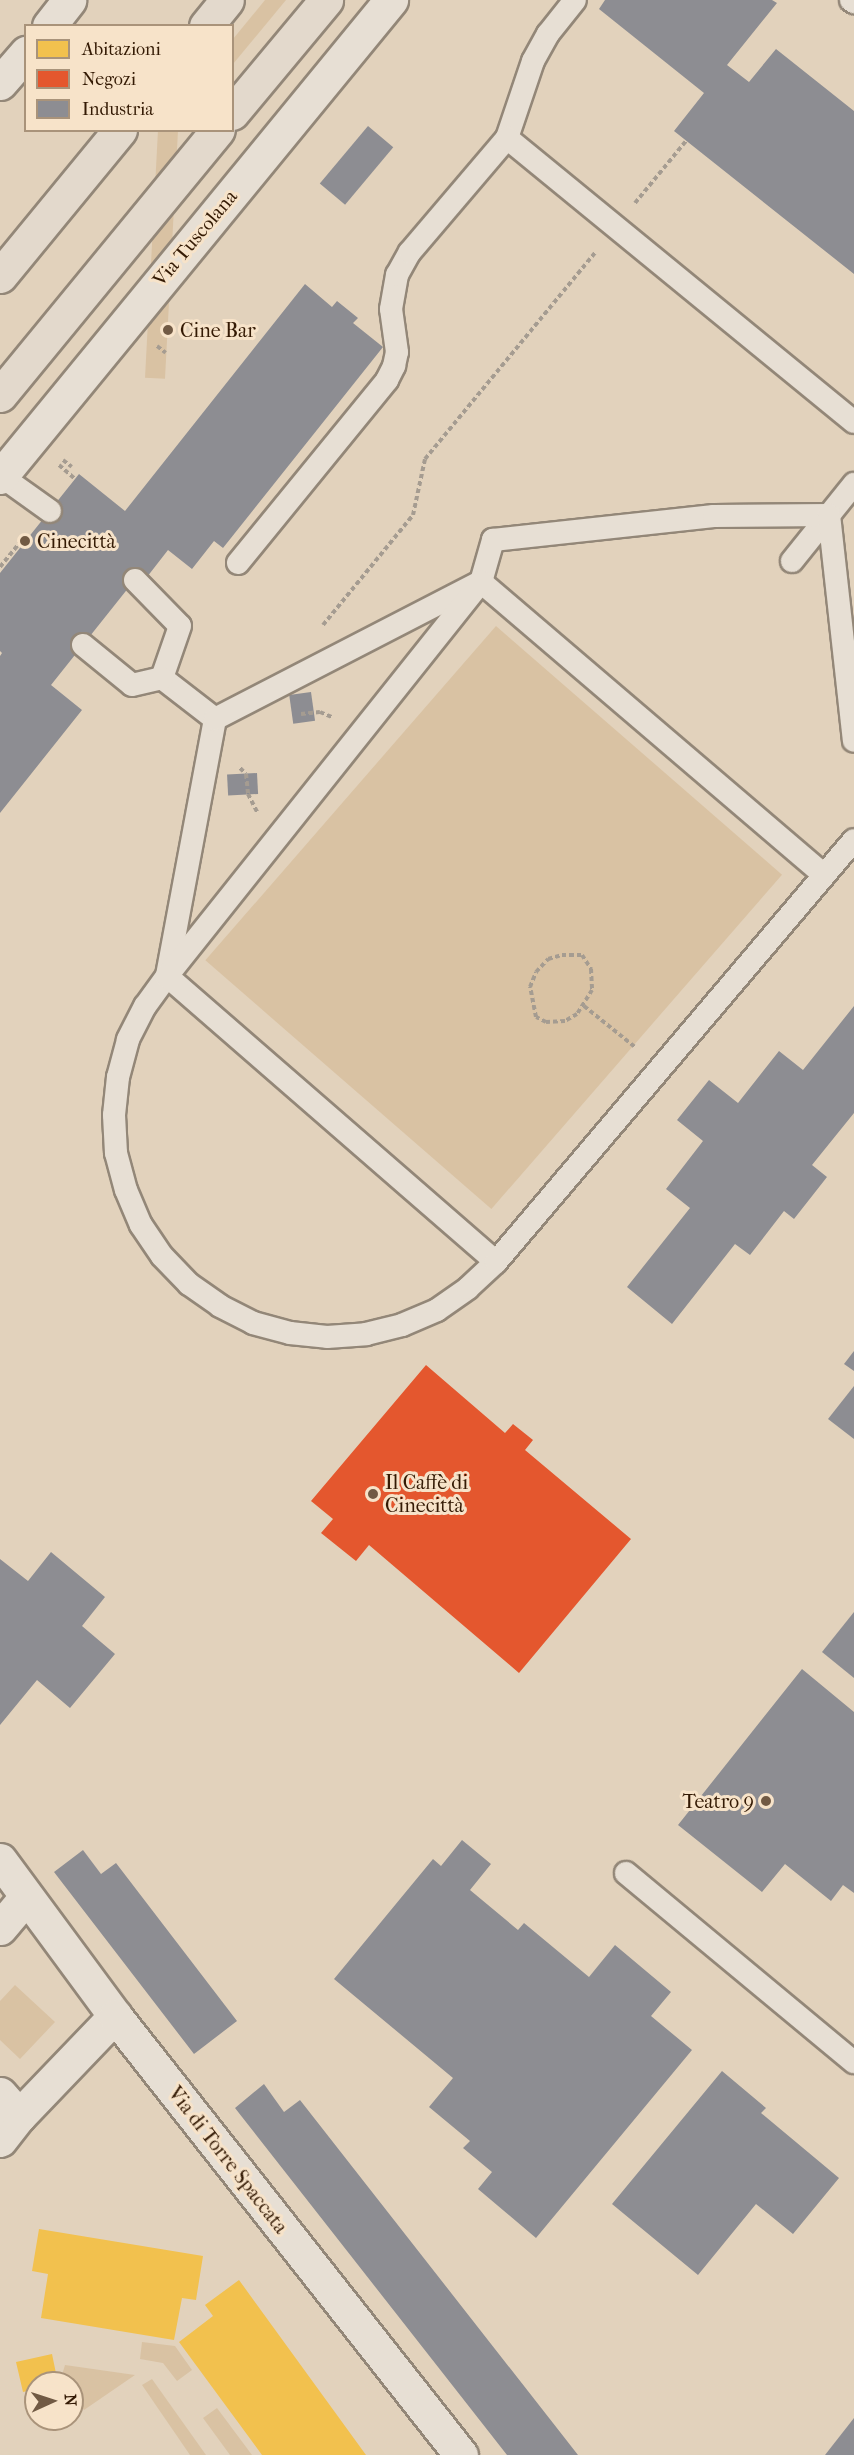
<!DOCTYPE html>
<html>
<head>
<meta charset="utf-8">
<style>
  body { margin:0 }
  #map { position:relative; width:854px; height:2455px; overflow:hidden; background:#e2d2bc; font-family:"IM FELL French Canon",serif }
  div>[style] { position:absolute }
  .green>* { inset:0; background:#d9c2a3; transform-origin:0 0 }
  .homes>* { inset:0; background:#f2c14e }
  .shops>* { inset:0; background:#e4572e }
  .industry>* { inset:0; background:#8d8d92; transform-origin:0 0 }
  .path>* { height:4px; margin-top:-2px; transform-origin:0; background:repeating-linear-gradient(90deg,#a59c91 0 4.5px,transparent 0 7.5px) }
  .roads { filter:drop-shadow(2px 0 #938778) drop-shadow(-2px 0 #938778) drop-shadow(0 2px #938778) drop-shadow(0 -2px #938778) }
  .service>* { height:22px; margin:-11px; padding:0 11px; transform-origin:11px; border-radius:11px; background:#e7dfd4 }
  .minor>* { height:33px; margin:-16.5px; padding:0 16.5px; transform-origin:16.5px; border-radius:16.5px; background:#e7dfd4 }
  .tertiary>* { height:33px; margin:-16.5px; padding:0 16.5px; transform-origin:16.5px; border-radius:16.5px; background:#e7dfd4 }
  .primary>* { height:33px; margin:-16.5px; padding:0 16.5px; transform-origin:16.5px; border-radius:16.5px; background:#e3d9cc }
  .dots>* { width:16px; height:16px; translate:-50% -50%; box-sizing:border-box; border:3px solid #f7e3c9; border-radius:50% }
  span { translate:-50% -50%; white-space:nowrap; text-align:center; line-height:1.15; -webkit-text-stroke:6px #f7e3c9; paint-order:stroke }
  .street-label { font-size:20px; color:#341a04 }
  .poi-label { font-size:20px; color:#341a04 }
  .left { translate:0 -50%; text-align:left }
  .right { translate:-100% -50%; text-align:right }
  .legend { position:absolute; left:24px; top:24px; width:210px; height:108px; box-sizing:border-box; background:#f7e3c9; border:2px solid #a9937a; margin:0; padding:8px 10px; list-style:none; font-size:18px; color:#341a04 }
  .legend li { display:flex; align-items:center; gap:12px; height:30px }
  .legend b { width:30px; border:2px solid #a9937a }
  .north { position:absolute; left:24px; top:2371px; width:60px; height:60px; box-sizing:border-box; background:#f7e3c9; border:2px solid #a9937a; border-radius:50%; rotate:87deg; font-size:16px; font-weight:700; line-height:24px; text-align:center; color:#341a04 }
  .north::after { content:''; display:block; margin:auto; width:21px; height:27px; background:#715a44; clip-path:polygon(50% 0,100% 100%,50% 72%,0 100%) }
</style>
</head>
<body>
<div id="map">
  <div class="green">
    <i style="clip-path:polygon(265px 0,286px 0,233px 64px,233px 39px)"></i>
    <i style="left:158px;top:130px;width:20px;height:248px;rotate:3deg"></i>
    <i style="left:496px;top:626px;width:379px;height:443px;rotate:41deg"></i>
    <i style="clip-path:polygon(15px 1985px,55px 2022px,20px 2059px,0 2040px,0 2001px)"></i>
    <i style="clip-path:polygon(142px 2342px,175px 2346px,192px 2370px,177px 2381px,163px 2363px,140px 2359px)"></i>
    <i style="clip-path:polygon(65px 2365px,135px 2375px,84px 2410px,72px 2396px,72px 2383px,63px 2383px,62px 2375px)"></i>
    <i style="clip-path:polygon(152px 2379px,206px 2455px,190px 2455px,142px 2385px)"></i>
    <i style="clip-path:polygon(217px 2408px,252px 2455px,230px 2455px,203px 2418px)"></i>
  </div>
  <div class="homes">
    <i style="clip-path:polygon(39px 2229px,203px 2256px,196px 2300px,182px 2298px,174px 2340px,41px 2318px,48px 2274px,32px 2271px)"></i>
    <i style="clip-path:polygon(239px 2280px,366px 2455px,262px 2455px,179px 2342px,213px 2316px,205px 2305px)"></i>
    <i style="clip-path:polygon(52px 2354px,58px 2383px,36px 2383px,36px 2389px,23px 2392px,16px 2362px)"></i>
  </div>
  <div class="shops">
    <i style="clip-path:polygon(426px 1365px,505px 1433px,513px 1424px,533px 1440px,525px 1450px,631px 1539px,519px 1673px,369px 1545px,356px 1561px,321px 1533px,333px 1519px,311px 1501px)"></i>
  </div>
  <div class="industry">
    <i style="clip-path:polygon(605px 0,772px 0,777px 3px,727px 65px,749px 82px,776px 49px,854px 111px,854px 274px,674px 131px,704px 93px,599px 9px)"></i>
    <i style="left:368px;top:126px;width:33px;height:75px;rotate:40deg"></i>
    <i style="clip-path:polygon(305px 284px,332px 307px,337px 301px,358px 318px,353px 323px,383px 347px,223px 548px,214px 541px,192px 569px,168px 550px,147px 577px,141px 572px,51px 685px,82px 710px,0 813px,0 656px,2px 653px,0 651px,0 573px,79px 474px,125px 511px)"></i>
    <i style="left:311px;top:692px;width:29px;height:22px;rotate:82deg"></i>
    <i style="left:257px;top:773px;width:21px;height:30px;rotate:87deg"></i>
    <i style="clip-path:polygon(854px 1006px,854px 1113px,812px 1165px,827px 1177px,794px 1219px,784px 1211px,750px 1255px,735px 1244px,672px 1324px,627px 1287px,690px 1208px,666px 1189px,703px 1141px,677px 1120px,709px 1080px,738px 1103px,779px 1051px,803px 1070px)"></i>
    <i style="clip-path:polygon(854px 1351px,854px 1371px,844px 1364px)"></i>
    <i style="clip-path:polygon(854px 1386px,854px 1439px,828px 1419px)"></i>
    <i style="clip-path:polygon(51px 1552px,105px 1597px,82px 1626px,115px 1654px,70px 1708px,37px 1680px,0 1725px,0 1559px,28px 1581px)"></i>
    <i style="clip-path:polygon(854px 1612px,854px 1678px,822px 1652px)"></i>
    <i style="clip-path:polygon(802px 1669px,854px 1712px,854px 1893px,843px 1885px,831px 1901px,785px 1864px,762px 1892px,678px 1825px)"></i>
    <i style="clip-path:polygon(462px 1840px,491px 1864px,470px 1890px,518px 1930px,524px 1923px,589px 1977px,615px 1945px,671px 1992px,651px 2016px,692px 2050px,536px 2238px,478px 2189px,492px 2172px,463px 2148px,470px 2141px,429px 2107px,453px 2078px,334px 1979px,433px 1859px,441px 1866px)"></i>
    <i style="clip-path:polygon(83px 1850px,101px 1874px,116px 1863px,237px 2021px,194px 2054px,54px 1872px)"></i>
    <i style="clip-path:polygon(722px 2071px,766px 2108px,761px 2113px,839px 2178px,793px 2234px,756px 2204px,698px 2275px,612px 2204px)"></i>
    <i style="clip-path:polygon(264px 2084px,284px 2112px,300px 2100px,578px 2455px,507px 2455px,235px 2108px)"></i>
    <i style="clip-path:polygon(854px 2418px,854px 2455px,825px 2455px)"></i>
  </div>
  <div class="path">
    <i style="left:635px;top:203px;width:80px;rotate:-50.6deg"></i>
    <i style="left:157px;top:346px;width:11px;rotate:38deg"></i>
    <i style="left:63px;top:460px;width:11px;rotate:38deg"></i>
    <i style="left:59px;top:465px;width:21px;rotate:41deg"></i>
    <i style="left:0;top:567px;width:41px;rotate:-50.9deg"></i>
    <i style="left:323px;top:625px;width:142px;rotate:-50.7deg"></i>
    <i style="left:413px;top:515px;width:57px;rotate:-77.9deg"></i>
    <i style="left:425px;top:459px;width:267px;rotate:-50.5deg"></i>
    <i style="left:301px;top:714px;width:19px;rotate:-6deg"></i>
    <i style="left:320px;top:712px;width:13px;rotate:23deg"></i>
    <i style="left:240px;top:768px;width:8px;rotate:45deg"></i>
    <i style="left:246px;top:774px;width:20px;rotate:84deg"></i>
    <i style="left:248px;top:794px;width:20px;rotate:63deg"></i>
    <i style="left:562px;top:955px;width:20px"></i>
    <i style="left:582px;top:955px;width:17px;rotate:57deg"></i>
    <i style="left:591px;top:969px;width:21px;rotate:87deg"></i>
    <i style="left:592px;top:990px;width:28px;rotate:122deg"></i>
    <i style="left:577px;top:1014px;width:14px;rotate:150deg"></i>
    <i style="left:565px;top:1021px;width:19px;rotate:177deg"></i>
    <i style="left:546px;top:1022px;width:11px;rotate:-153deg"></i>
    <i style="left:536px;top:1017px;width:31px;rotate:-101deg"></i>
    <i style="left:530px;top:987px;width:16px;rotate:-68deg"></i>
    <i style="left:536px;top:972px;width:18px;rotate:-47deg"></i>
    <i style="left:548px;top:959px;width:15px;rotate:-16deg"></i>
    <i style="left:584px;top:1006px;width:65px;rotate:38.8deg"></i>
  </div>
  <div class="roads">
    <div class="service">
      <i style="left:851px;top:0;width:4px;rotate:34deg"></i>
      <i style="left:507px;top:138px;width:81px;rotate:-71.3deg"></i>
      <i style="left:533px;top:61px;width:31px;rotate:-61deg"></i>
      <i style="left:548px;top:34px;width:43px;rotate:-51.5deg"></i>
      <i style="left:1px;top:476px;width:60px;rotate:35.5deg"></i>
      <i style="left:792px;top:561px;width:99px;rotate:-51.2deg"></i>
      <i style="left:238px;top:563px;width:236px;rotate:-50.8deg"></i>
      <i style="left:387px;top:380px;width:16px;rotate:-63deg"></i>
      <i style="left:394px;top:366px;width:14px;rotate:-78deg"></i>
      <i style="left:397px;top:352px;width:43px;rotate:-97.9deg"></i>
      <i style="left:391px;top:309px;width:35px;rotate:-80deg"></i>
      <i style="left:397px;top:275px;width:26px;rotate:-61deg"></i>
      <i style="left:410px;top:252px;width:150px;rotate:-49.6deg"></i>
      <i style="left:507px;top:138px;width:448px;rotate:39.3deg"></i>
      <i style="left:135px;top:580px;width:64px;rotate:45.6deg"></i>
      <i style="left:180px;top:626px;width:55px;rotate:109.1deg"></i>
      <i style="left:162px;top:678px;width:67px;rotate:37.7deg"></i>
      <i style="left:215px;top:719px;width:261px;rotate:100.6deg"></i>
      <i style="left:167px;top:976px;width:37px;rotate:126deg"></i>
      <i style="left:145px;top:1006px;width:38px;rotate:117deg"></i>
      <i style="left:128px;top:1040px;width:38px;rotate:105deg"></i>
      <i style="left:118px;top:1077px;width:38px;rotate:96deg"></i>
      <i style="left:114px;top:1115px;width:38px;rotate:87deg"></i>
      <i style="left:116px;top:1153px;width:38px;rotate:75deg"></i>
      <i style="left:126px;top:1190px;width:38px;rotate:67deg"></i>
      <i style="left:141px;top:1225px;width:37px;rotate:56deg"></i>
      <i style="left:162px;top:1256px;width:39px;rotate:46deg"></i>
      <i style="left:189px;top:1284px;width:38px;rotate:35deg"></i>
      <i style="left:220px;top:1306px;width:37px;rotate:27deg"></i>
      <i style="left:253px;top:1323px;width:38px;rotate:15deg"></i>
      <i style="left:290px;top:1333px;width:37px;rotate:6deg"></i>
      <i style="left:327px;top:1337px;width:39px;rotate:-4deg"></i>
      <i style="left:366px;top:1334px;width:37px;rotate:-14deg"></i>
      <i style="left:402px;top:1325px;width:38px;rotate:-23deg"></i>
      <i style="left:437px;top:1310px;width:38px;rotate:-35deg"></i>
      <i style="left:468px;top:1288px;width:38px;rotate:-43deg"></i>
      <i style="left:83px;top:645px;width:63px;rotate:39.2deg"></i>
      <i style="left:132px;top:685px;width:31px;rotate:-13deg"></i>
      <i style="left:215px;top:719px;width:299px;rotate:-27.3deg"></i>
      <i style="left:481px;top:582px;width:44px;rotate:-74.1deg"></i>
      <i style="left:493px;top:540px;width:222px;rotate:-6.2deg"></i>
      <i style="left:714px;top:516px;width:115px;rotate:-0.5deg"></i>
      <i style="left:829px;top:515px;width:227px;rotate:83.7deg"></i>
      <i style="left:824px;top:875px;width:451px;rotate:-139.5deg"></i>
      <i style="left:481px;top:582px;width:504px;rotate:128.55deg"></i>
      <i style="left:167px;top:976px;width:436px;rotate:41deg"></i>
      <i style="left:496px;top:1262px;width:553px;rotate:-49.69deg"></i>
      <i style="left:626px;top:1873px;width:296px;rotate:39.7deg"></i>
    </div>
    <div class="minor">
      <i style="left:0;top:477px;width:617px;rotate:-50.66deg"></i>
      <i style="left:0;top:1928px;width:40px;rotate:-50deg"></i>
      <i style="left:0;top:2094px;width:29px;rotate:49deg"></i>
      <i style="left:0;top:2140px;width:31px;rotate:-52deg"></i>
      <i style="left:19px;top:2116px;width:139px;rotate:-46.2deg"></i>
    </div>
    <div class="tertiary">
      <i style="left:49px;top:26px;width:33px;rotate:-52deg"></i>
      <i style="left:0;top:83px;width:40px;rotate:-49deg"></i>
      <i style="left:0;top:1860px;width:194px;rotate:53.6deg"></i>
      <i style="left:115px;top:2016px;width:559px;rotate:51.76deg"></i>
    </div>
    <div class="primary">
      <i style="left:206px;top:26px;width:33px;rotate:-51deg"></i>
      <i style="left:232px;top:113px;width:147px;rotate:-50.2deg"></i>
      <i style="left:0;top:276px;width:189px;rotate:-50.6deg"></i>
      <i style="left:0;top:395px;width:343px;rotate:-50.6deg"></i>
    </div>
  </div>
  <div class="dots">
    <i style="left:168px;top:330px;background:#715a44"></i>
    <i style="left:25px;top:541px;background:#715a44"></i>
    <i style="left:373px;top:1494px;background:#715a44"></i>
    <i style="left:766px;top:1801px;background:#715a44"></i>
  </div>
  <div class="street-label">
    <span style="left:195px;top:238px;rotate:-50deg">Via Tuscolana</span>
    <span style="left:228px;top:2160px;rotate:52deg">Via di Torre Spaccata</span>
  </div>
  <div class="poi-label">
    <span class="left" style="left:180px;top:330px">Cine Bar</span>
    <span class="left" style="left:37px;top:541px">Cinecittà</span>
    <span class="left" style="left:385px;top:1494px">Il Caffè di<br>Cinecittà</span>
    <span class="right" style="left:754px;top:1801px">Teatro 9</span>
  </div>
  <ul class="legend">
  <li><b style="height:16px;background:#f2c14e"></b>Abitazioni</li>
  <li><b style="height:16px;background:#e4572e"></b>Negozi</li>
  <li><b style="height:16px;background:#8d8d92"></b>Industria</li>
  </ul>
  <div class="north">N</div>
</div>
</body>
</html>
